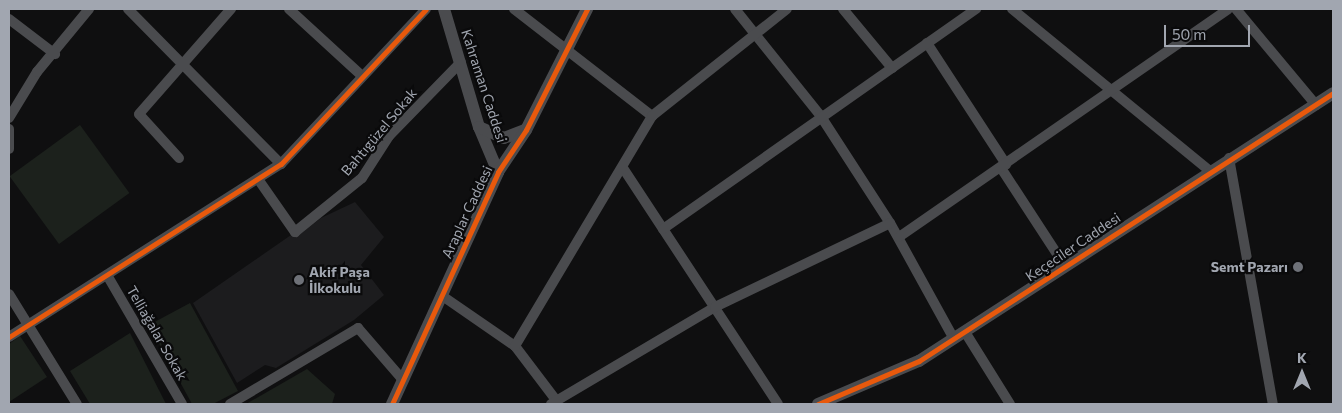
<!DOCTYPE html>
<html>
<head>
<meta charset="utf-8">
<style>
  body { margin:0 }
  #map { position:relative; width:1342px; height:413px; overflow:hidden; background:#0f0f10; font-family:Commissioner,sans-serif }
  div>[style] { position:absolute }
  .built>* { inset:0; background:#1c1c1e }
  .green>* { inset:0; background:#1c211c; transform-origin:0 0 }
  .minor>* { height:10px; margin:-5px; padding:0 5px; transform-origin:5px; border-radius:5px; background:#4a4b4e }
  .tertiary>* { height:12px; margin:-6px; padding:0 6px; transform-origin:6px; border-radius:6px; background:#4a4b4e }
  .cycleway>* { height:5px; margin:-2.5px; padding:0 2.5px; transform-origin:2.5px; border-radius:2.5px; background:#e8590c }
  .dots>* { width:14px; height:14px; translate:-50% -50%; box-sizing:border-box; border:2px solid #0a0a0b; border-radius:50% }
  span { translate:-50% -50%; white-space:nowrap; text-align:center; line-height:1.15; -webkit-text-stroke:4.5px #0a0a0b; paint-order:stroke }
  .street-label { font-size:14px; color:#a1a6b0 }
  .poi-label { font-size:14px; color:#a1a6b0; font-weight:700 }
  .right { translate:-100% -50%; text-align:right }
  .left { translate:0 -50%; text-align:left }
  .frame { position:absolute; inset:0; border:10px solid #a1a6b0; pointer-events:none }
  .north { position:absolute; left:1277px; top:348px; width:50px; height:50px; -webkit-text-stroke:4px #0a0a0b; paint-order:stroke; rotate:0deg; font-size:14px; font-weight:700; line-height:20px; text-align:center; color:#a1a6b0 }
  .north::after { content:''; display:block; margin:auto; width:18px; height:22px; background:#a1a6b0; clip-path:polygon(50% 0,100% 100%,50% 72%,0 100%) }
  .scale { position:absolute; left:1164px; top:25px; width:86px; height:22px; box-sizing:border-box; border:2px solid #a1a6b0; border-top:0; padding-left:6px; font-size:15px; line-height:18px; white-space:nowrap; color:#a1a6b0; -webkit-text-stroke:4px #0a0a0b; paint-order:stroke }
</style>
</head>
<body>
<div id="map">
  <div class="built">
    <i style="clip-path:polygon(355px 202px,384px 237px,361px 265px,384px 295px,354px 320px,276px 368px,265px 365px,237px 383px,193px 303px,291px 235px,295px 238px,321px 218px)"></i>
  </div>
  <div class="green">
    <i style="left:80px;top:125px;width:84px;height:87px;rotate:54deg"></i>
    <i style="clip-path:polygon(190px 303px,238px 391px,213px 404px,192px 404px,149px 325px)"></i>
    <i style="clip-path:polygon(130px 333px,166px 404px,90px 404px,70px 371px)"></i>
    <i style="clip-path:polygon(20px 336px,47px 377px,9px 402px,9px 344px)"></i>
    <i style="clip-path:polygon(307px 369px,335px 394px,332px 404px,246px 404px)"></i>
  </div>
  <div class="minor">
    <i style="left:128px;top:9px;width:218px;rotate:45.4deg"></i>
    <i style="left:289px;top:9px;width:98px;rotate:42.5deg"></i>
    <i style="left:514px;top:9px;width:175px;rotate:37.8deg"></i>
    <i style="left:735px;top:9px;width:136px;rotate:51.3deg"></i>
    <i style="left:820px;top:115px;width:129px;rotate:57.1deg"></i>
    <i style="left:890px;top:223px;width:132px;rotate:61.1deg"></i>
    <i style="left:843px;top:9px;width:77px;rotate:50.3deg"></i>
    <i style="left:1012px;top:9px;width:254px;rotate:39.3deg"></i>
    <i style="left:1236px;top:9px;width:125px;rotate:50.2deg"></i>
    <i style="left:9px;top:19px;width:58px;rotate:37.3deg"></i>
    <i style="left:927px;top:43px;width:145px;rotate:56.9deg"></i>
    <i style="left:9px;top:118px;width:54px;rotate:-58.7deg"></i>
    <i style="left:37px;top:72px;width:82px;rotate:-50.5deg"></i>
    <i style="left:9px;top:129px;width:20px;rotate:90deg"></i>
    <i style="left:179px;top:158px;width:59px;rotate:-132.3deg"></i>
    <i style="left:139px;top:114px;width:140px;rotate:-48.8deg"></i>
    <i style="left:1229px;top:158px;width:250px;rotate:79.9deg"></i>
    <i style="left:623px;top:168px;width:282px;rotate:56.7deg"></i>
    <i style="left:1001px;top:168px;width:117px;rotate:56.9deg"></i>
    <i style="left:258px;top:179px;width:65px;rotate:55.1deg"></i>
    <i style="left:295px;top:232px;width:86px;rotate:-38.9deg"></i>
    <i style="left:362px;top:178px;width:50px;rotate:-57.3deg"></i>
    <i style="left:389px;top:136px;width:103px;rotate:-45.8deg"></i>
    <i style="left:663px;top:229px;width:383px;rotate:-35.1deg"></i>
    <i style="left:899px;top:237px;width:400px;rotate:-34.7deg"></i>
    <i style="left:107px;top:275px;width:149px;rotate:59.8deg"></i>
    <i style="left:9px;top:294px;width:129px;rotate:58.3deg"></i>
    <i style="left:441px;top:295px;width:90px;rotate:34.6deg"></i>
    <i style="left:515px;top:346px;width:68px;rotate:52.8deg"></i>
    <i style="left:965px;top:332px;width:85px;rotate:58deg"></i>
    <i style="left:9px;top:337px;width:322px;rotate:-32.5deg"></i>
    <i style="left:281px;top:164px;width:212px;rotate:-46.9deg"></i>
    <i style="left:515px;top:346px;width:268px;rotate:-59.2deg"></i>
    <i style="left:652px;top:116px;width:172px;rotate:-38.4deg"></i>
    <i style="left:230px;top:404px;width:149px;rotate:-30.7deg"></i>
    <i style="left:358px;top:328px;width:69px;rotate:49.1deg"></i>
    <i style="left:551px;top:404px;width:191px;rotate:-30.6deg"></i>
    <i style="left:715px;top:307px;width:194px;rotate:-25.6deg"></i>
  </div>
  <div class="tertiary">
    <i style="left:444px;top:9px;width:123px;rotate:73.5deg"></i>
    <i style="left:479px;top:127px;width:49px;rotate:67.1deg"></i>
    <i style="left:479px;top:127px;width:27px;rotate:24deg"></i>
    <i style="left:504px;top:138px;width:22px;rotate:-21deg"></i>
    <i style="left:392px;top:404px;width:255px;rotate:-65.4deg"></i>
    <i style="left:498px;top:172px;width:50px;rotate:-56.3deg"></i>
    <i style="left:526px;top:130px;width:136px;rotate:-63.2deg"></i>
    <i style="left:818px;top:404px;width:110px;rotate:-23.1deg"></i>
    <i style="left:919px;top:361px;width:493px;rotate:-32.9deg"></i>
  </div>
  <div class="cycleway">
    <i style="left:9px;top:337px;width:322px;rotate:-32.5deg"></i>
    <i style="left:281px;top:164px;width:212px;rotate:-46.9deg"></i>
    <i style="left:392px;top:404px;width:255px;rotate:-65.4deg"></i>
    <i style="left:498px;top:172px;width:50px;rotate:-56.3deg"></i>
    <i style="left:526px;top:130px;width:136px;rotate:-63.2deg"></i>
    <i style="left:818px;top:404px;width:110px;rotate:-23.1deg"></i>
    <i style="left:919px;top:361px;width:493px;rotate:-32.9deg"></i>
  </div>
  <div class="dots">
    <i style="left:1298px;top:267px;background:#6e7178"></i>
    <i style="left:299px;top:280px;background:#6e7178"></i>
  </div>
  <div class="street-label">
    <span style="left:484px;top:86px;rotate:72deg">Kahraman Caddesi</span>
    <span style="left:379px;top:132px;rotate:-50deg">Bahtıgüzel Sokak</span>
    <span style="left:467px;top:212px;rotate:-65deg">Araplar Caddesi</span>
    <span style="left:1073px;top:247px;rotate:-34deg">Keçeciler Caddesi</span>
    <span style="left:157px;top:333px;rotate:60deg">Telliağalar Sokak</span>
  </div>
  <div class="poi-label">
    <span class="right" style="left:1288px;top:267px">Semt Pazarı</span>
    <span class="left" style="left:309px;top:280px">Akif Paşa<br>İlkokulu</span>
  </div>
  <div class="frame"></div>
  <div class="north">K</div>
  <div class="scale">50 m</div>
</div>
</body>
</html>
